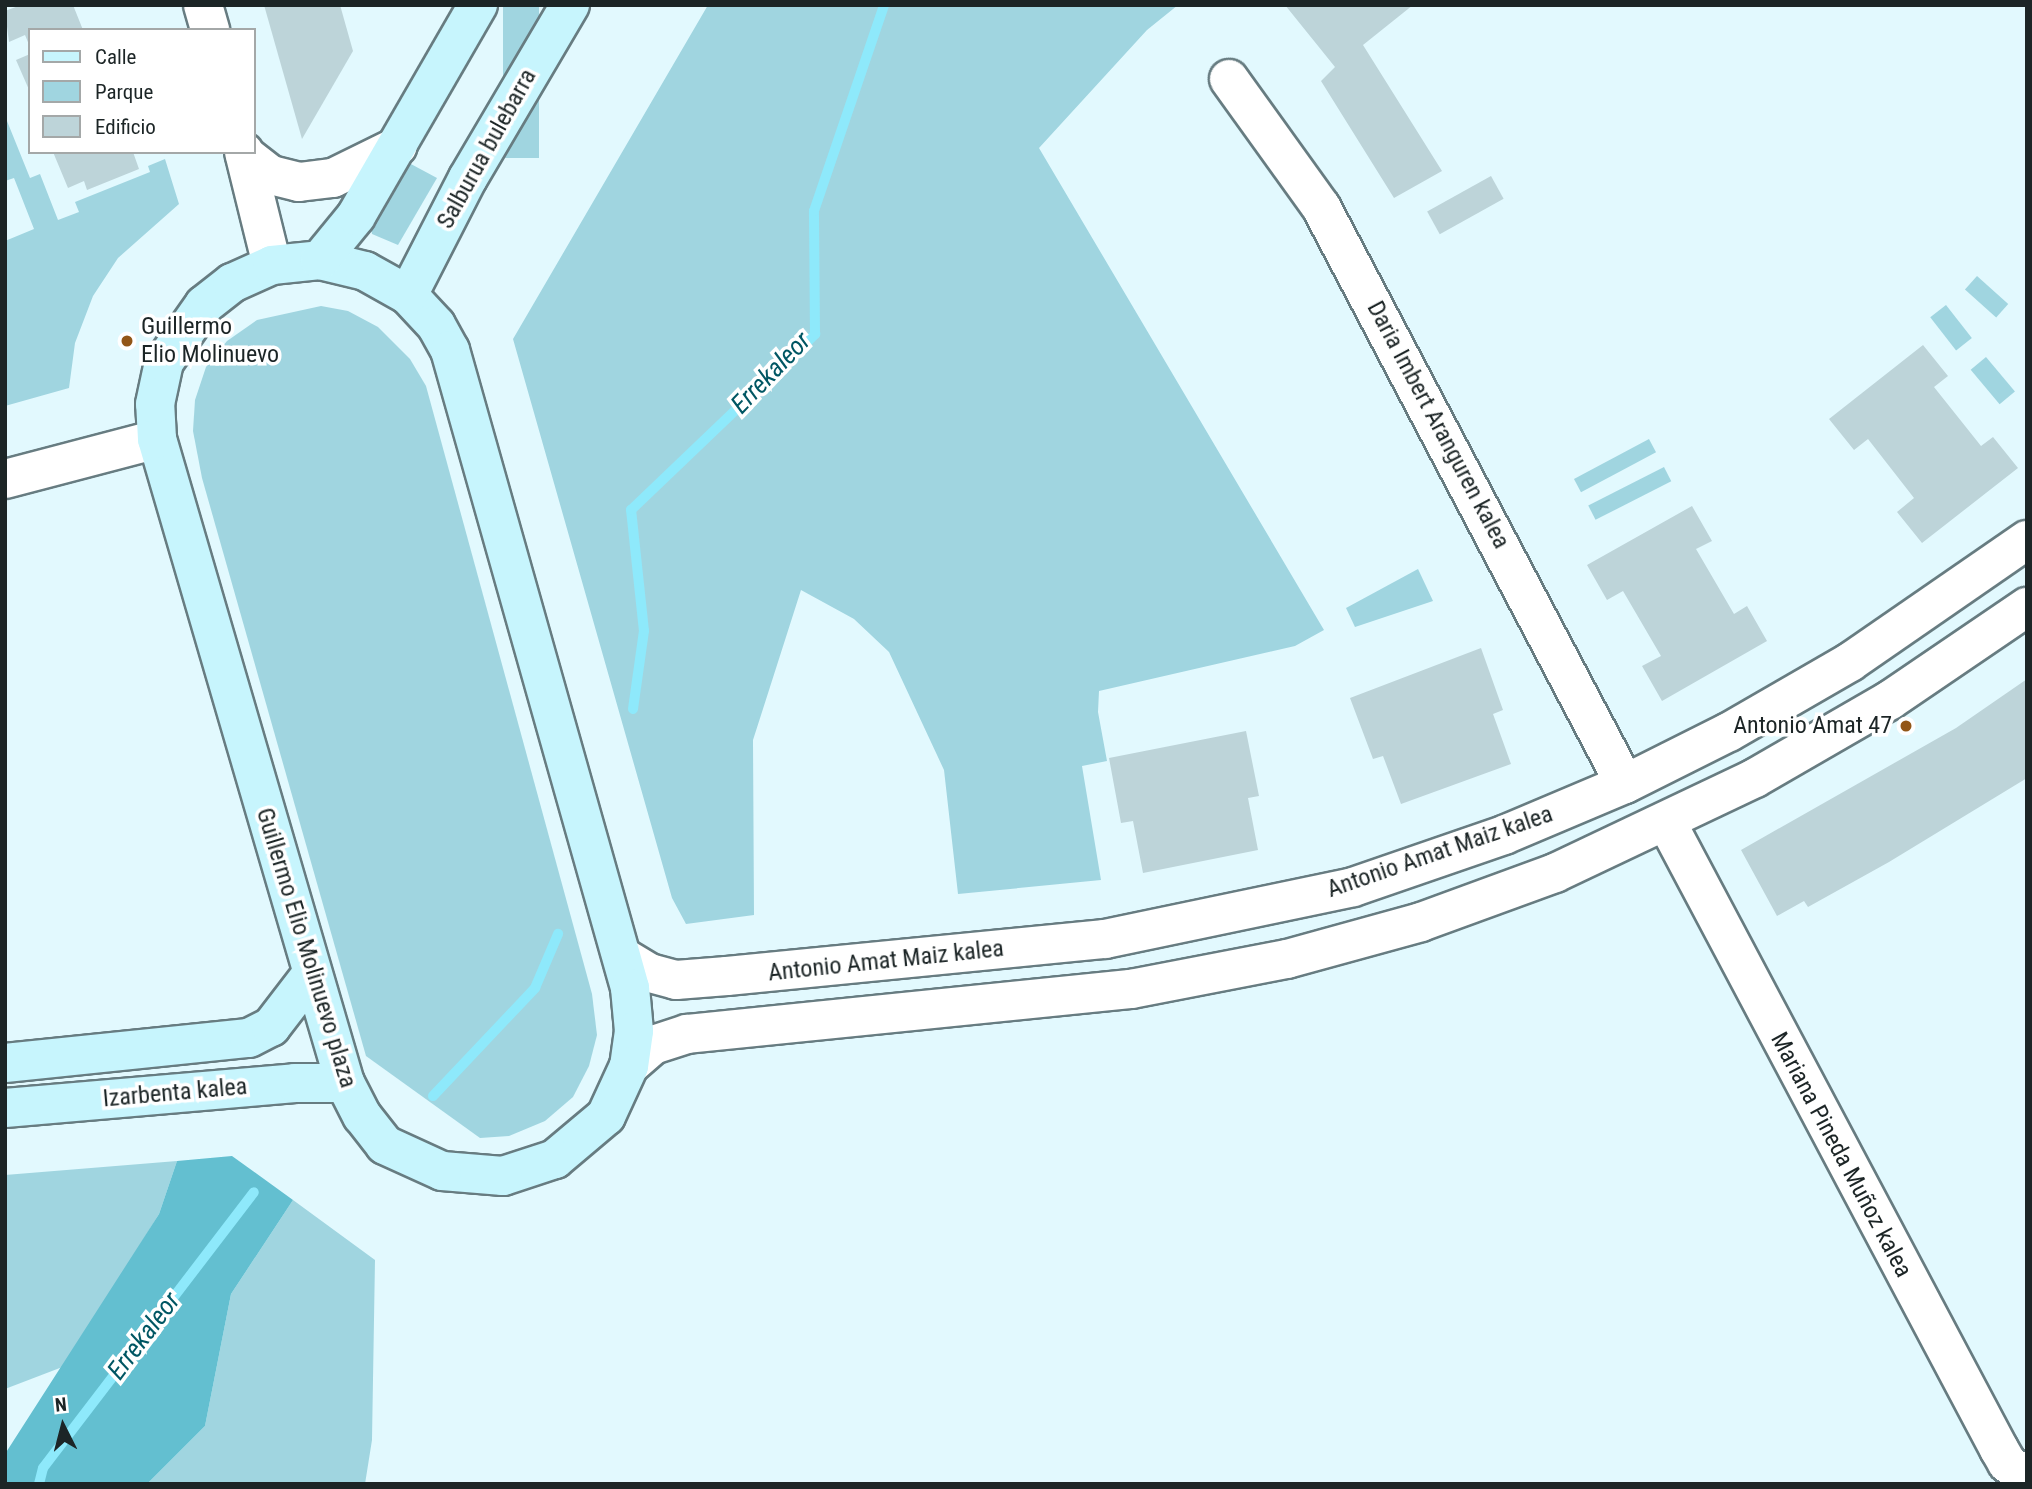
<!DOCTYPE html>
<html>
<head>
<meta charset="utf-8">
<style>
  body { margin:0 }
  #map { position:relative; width:2032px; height:1489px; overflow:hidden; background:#e2f9fe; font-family:"Roboto Condensed",sans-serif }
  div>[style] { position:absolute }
  .green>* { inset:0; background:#a0d5e0; transform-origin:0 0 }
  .forest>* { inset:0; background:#63bfd0 }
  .stream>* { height:10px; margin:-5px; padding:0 5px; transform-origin:5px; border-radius:5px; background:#8ee9fb }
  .building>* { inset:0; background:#bdd4d9; transform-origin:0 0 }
  .roads { filter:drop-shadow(2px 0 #677c81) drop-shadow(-2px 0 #677c81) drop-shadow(0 2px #677c81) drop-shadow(0 -2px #677c81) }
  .minor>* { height:38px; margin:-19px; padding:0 19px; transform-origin:19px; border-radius:19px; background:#fff }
  .secondary>* { height:38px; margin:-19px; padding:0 19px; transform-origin:19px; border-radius:19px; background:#c7f5fd }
  .dots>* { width:19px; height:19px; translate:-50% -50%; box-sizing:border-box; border:4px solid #fff; border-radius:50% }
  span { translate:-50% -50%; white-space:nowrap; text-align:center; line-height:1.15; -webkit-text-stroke:7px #fff; paint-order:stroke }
  .street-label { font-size:24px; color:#1c2526 }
  .poi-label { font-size:24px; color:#1c2526 }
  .left { translate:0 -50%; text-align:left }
  .right { translate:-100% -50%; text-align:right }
  .water-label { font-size:26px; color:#005663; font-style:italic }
  .frame { position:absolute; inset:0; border:7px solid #1c2526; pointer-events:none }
  .legend { position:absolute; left:28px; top:28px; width:228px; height:126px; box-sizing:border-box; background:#fff; border:2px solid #a4a8a8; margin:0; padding:9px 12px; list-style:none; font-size:21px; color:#1c2526 }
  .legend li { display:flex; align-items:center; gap:14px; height:35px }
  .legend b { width:35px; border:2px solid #a4a8a8 }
  .north { position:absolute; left:28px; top:1391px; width:70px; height:70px; -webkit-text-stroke:5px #fff; paint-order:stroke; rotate:354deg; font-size:19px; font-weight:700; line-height:28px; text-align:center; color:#1c2526 }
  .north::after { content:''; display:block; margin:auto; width:24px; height:32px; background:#1c2526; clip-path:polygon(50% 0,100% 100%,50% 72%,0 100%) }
</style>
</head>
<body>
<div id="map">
  <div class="green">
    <i style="left:503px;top:5px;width:36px;height:153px"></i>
    <i style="clip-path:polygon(708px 5px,1178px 5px,1147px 30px,1039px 148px,1324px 630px,1295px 646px,1099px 691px,1098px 712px,1107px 761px,1082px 766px,1101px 880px,958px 894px,944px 770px,889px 652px,854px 619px,801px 590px,753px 740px,754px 915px,686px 924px,672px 898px,513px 339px)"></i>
    <i style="clip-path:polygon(5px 116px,30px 178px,40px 174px,58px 220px,79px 212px,75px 202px,150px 172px,148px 166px,165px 159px,179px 204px,118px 258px,93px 296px,75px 343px,69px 388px,5px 406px,5px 241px,34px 229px,14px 178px,5px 181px)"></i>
    <i style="clip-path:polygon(409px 163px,437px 178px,398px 245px,372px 234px,371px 229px)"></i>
    <i style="left:1977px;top:276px;width:42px;height:18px;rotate:42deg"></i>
    <i style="left:1946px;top:305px;width:42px;height:20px;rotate:52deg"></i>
    <i style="clip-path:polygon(321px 306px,348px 311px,378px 327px,410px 359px,426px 386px,592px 994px,597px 1035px,589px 1066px,573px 1097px,545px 1121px,509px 1136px,480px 1138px,366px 1056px,202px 478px,193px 431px,195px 400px,206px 367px,227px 341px,257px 320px)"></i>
    <i style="left:1986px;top:357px;width:45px;height:20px;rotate:50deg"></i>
    <i style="left:1649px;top:439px;width:15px;height:85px;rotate:62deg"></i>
    <i style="left:1664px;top:467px;width:16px;height:85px;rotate:63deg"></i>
    <i style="clip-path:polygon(1418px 569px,1433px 601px,1355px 627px,1346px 608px)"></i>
    <i style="clip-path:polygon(177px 1161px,159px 1214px,65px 1366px,5px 1389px,5px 1175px)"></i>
    <i style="clip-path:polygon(293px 1200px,375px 1260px,372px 1440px,365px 1484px,147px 1484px,205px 1426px,231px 1294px)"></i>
  </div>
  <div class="forest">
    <i style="clip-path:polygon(232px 1156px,293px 1200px,231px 1294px,205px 1426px,147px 1484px,5px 1484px,5px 1454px,159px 1214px,177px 1161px)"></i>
  </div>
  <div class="stream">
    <i style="left:633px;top:709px;width:79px;rotate:-82deg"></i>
    <i style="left:644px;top:631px;width:122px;rotate:-96.1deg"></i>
    <i style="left:631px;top:510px;width:255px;rotate:-43.7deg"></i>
    <i style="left:815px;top:334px;width:123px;rotate:-90.5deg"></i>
    <i style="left:814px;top:211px;width:218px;rotate:-71.2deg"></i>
    <i style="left:433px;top:1096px;width:149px;rotate:-46.6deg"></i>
    <i style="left:535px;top:988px;width:59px;rotate:-66.9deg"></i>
    <i style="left:39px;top:1484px;width:16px;rotate:-76deg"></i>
    <i style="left:43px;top:1468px;width:347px;rotate:-52.6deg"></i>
  </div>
  <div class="building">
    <i style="clip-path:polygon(21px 5px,73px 5px,83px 30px,30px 30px,30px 47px,25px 35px,9px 42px,5px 11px)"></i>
    <i style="clip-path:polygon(264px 5px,340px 5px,353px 51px,302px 139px)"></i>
    <i style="clip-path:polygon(1285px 5px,1413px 5px,1363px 45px,1442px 171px,1394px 198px,1321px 81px,1335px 67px)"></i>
    <i style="clip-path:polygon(30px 54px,30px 92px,16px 60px)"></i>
    <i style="clip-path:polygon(53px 152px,133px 152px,139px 169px,87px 190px,84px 181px,68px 188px)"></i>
    <i style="left:1491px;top:176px;width:26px;height:73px;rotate:61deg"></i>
    <i style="clip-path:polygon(1923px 345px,1948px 376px,1934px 387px,1981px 446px,1993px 437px,2018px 468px,1922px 543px,1897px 512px,1914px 498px,1868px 439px,1854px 450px,1829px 419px)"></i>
    <i style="clip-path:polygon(1692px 506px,1712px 541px,1696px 549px,1734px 614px,1747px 606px,1767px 641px,1662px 701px,1642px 666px,1661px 656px,1623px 591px,1607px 600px,1587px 565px)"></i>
    <i style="clip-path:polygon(1481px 648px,1503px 710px,1493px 714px,1511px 764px,1401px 804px,1383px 756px,1373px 759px,1350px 698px)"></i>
    <i style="clip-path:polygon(2027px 679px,2027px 778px,1889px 862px,1808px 907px,1804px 901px,1777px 916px,1741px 850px,1956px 728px)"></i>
    <i style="clip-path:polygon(1246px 731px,1259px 796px,1248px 798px,1258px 850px,1143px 873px,1133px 821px,1121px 823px,1109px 758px)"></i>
  </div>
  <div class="roads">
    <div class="minor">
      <i style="left:203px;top:5px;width:26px;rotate:74deg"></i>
      <i style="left:1229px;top:79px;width:158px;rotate:54.3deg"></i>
      <i style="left:1321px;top:207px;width:652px;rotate:62.22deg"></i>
      <i style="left:244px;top:152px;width:116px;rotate:76.1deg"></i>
      <i style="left:245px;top:155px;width:33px;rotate:38deg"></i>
      <i style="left:271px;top:175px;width:29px;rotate:14deg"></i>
      <i style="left:299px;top:182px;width:34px;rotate:-7deg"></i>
      <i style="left:333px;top:178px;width:72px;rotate:-26.2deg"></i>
      <i style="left:5px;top:479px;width:157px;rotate:-14.7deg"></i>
      <i style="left:1667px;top:823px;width:709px;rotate:62.06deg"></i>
      <i style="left:1999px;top:1449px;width:16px;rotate:60deg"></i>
      <i style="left:2007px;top:1463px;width:25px;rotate:37deg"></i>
      <i style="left:623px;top:957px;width:31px;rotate:31deg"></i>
      <i style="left:650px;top:973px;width:27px;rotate:15deg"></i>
      <i style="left:676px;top:980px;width:51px;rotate:-4.5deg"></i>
      <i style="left:727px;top:976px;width:380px;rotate:-5.6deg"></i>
      <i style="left:1105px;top:939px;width:253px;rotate:-11.8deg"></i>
      <i style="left:1353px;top:887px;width:160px;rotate:-19deg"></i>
      <i style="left:1504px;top:835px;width:131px;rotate:-22.9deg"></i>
      <i style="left:1625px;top:784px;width:116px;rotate:-26.6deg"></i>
      <i style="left:1729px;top:732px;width:140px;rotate:-30deg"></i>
      <i style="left:1850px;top:662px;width:215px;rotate:-34.6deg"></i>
      <i style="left:629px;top:1066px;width:32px;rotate:-41deg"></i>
      <i style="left:653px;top:1045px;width:36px;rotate:-18deg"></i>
      <i style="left:687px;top:1034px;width:446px;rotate:-5.8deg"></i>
      <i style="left:1131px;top:989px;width:159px;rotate:-10.9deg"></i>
      <i style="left:1287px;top:959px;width:139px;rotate:-15.4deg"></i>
      <i style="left:1421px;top:922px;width:143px;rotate:-20.1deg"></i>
      <i style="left:1555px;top:873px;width:221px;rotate:-25.4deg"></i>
      <i style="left:1755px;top:778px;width:156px;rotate:-30deg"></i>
      <i style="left:1890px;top:700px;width:166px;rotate:-34.2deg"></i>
    </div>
    <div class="secondary">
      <i style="left:320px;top:260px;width:46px;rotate:13.7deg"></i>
      <i style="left:365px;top:271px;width:49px;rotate:29.2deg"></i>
      <i style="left:408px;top:295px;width:41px;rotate:47deg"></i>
      <i style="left:436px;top:325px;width:29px;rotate:61deg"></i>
      <i style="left:450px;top:350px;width:663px;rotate:74.24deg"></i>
      <i style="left:630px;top:988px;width:43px;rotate:84.7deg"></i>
      <i style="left:634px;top:1031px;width:35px;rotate:98deg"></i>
      <i style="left:629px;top:1066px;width:55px;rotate:114.7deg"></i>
      <i style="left:606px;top:1116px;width:67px;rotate:139.9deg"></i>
      <i style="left:555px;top:1159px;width:55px;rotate:161.9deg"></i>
      <i style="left:503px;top:1176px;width:61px;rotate:-175.3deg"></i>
      <i style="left:442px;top:1171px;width:63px;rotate:-155.5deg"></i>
      <i style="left:385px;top:1145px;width:37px;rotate:-128deg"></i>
      <i style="left:362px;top:1116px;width:37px;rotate:-117deg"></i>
      <i style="left:345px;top:1083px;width:671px;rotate:-106.27deg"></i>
      <i style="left:157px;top:439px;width:35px;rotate:-93deg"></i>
      <i style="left:155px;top:404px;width:43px;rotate:-77.9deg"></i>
      <i style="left:164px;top:362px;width:70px;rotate:-54.9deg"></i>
      <i style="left:204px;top:305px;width:36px;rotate:-38deg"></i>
      <i style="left:232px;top:283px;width:44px;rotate:-24.2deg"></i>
      <i style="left:272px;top:265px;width:48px;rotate:-5.9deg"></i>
      <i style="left:320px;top:260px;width:57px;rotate:-50.7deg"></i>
      <i style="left:356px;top:216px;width:244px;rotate:-60deg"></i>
      <i style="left:408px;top:295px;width:131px;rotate:-62.9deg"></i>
      <i style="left:468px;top:178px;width:201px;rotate:-59.5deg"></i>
      <i style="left:5px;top:1063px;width:245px;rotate:-5.9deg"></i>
      <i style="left:249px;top:1038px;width:25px;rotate:-27deg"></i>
      <i style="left:271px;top:1027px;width:66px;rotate:-52.4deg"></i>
      <i style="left:5px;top:1108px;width:291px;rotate:-4.9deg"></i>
      <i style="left:295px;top:1083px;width:50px"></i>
    </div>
  </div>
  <div class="dots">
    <i style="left:127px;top:341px;background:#925617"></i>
    <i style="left:1906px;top:726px;background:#925617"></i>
  </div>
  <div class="street-label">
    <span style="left:487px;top:149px;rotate:-61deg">Salburua bulebarra</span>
    <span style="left:1438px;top:425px;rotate:62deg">Daria Imbert Aranguren kalea</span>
    <span style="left:1440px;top:852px;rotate:-19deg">Antonio Amat Maiz kalea</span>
    <span style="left:306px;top:948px;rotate:73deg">Guillermo Elio Molinuevo plaza</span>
    <span style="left:886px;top:961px;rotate:-6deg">Antonio Amat Maiz kalea</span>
    <span style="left:175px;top:1093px;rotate:-5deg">Izarbenta kalea</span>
    <span style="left:1841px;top:1155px;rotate:62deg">Mariana Pineda Muñoz kalea</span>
  </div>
  <div class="poi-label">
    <span class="left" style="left:141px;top:341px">Guillermo<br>Elio Molinuevo</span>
    <span class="right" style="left:1892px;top:726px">Antonio Amat 47</span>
  </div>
  <div class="water-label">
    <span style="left:771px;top:373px;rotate:-46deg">Errekaleor</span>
    <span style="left:144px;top:1336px;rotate:-53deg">Errekaleor</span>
  </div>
  <div class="frame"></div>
  <ul class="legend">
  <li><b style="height:9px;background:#c7f5fd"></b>Calle</li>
  <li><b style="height:19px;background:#a0d5e0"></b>Parque</li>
  <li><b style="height:19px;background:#bdd4d9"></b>Edificio</li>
  </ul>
  <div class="north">N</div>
</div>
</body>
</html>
